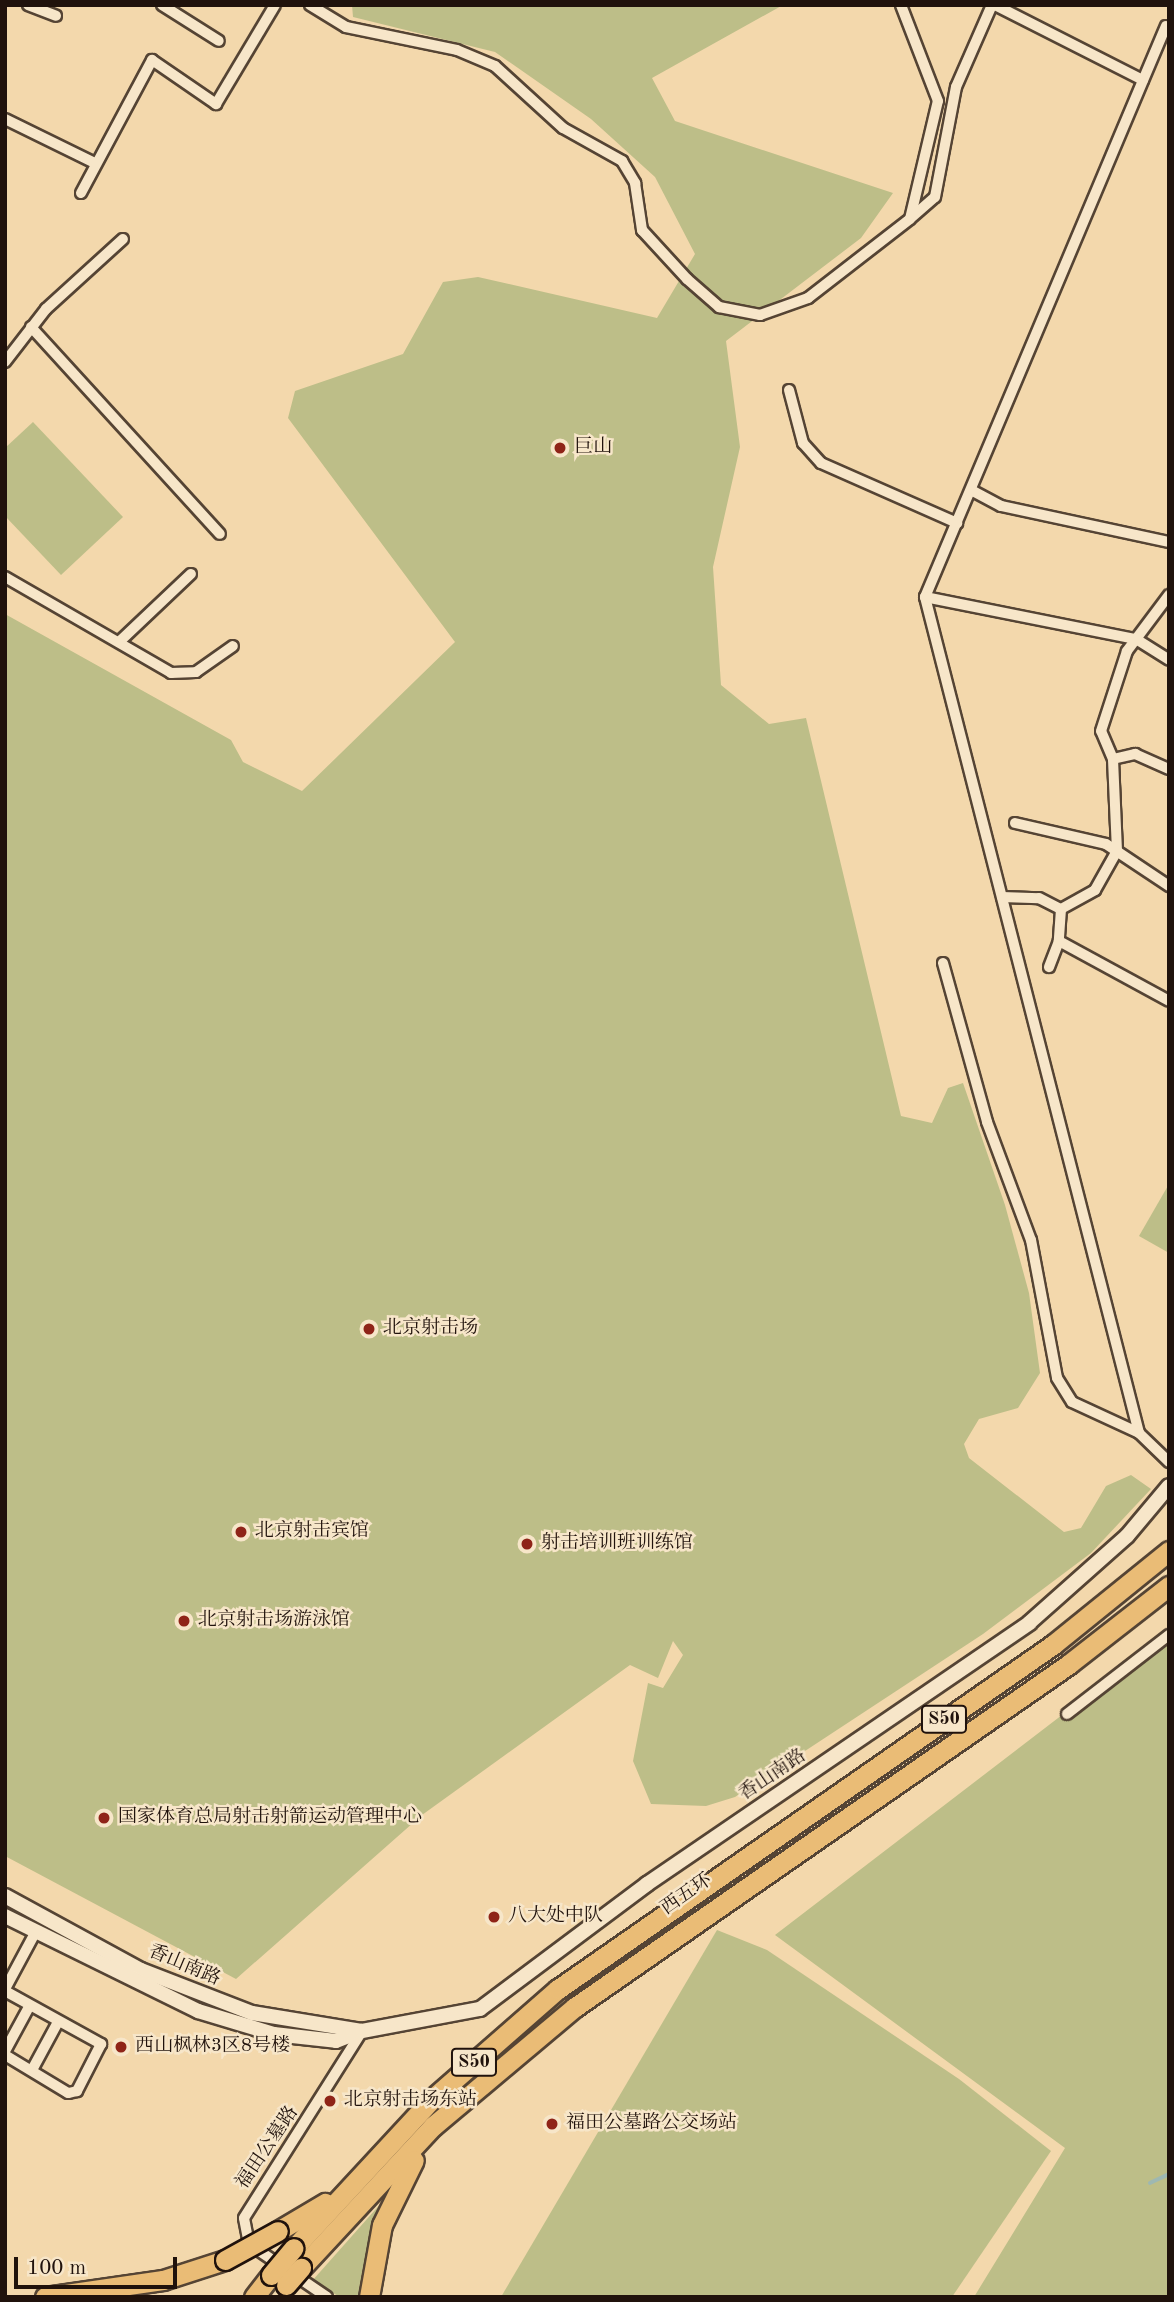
<!DOCTYPE html>
<html>
<head>
<meta charset="utf-8">
<style>
  body { margin:0 }
  #map { position:relative; width:1174px; height:2302px; overflow:hidden; background:#f3d8ac; font-family:"Old Standard TT","Noto Serif SC",serif }
  div>[style] { position:absolute }
  .green>* { inset:0; background:#bdbe88 }
  .stream>* { height:3.5px; margin:-1.75px; padding:0 1.75px; transform-origin:1.75px; border-radius:1.75px; background:#9eb8b2 }
  .roads { filter:drop-shadow(2px 0 #554434) drop-shadow(-2px 0 #554434) drop-shadow(0 2px #554434) drop-shadow(0 -2px #554434) }
  .street>* { height:10px; margin:-5px; padding:0 5px; transform-origin:5px; border-radius:5px; background:#f7e6c9 }
  .secondary>* { height:14px; margin:-7px; padding:0 7px; transform-origin:7px; border-radius:7px; background:#f7e6c9 }
  .highway>* { height:19px; margin:-9.5px; padding:0 9.5px; transform-origin:9.5px; border-radius:9.5px; background:#eabc76 }
  .bridges { filter:drop-shadow(2px 0 #20120c) drop-shadow(-2px 0 #20120c) drop-shadow(0 2px #20120c) drop-shadow(0 -2px #20120c) }
  .highway-bridge>* { height:19px; margin:-9.5px; padding:0 9.5px; transform-origin:9.5px; border-radius:9.5px; background:#eabc76 }
  .dots>* { width:19px; height:19px; translate:-50% -50%; box-sizing:border-box; border:4px solid #f7e6c9; border-radius:50% }
  span { translate:-50% -50%; white-space:nowrap; text-align:center; line-height:1.15; -webkit-text-stroke:5px #f7e6c9; paint-order:stroke }
  .shield-label span { padding:2px 5px; background:#f7e6c9; border:2px solid; border-radius:5px; -webkit-text-stroke-width:0 }
  .shield-label { font-size:18px; color:#20120c; font-weight:700 }
  .poi-label { font-size:19px; color:#20120c }
  .left { translate:0 -50%; text-align:left }
  .street-label { font-size:19px; color:#20120c }
  .frame { position:absolute; inset:0; border:7px solid #20120c; pointer-events:none }
  .scale { position:absolute; left:14px; top:2257px; width:163px; height:32px; box-sizing:border-box; border:4px solid #20120c; border-top:0; padding-left:9px; font-size:21px; line-height:24px; white-space:nowrap; color:#20120c; -webkit-text-stroke:5px #f7e6c9; paint-order:stroke }
</style>
</head>
<body>
<div id="map">
  <div class="green">
    <i style="clip-path:polygon(352px 5px,783px 5px,652px 78px,675px 121px,893px 193px,861px 238px,726px 341px,740px 447px,713px 567px,721px 685px,769px 724px,806px 718px,901px 1116px,932px 1123px,948px 1088px,963px 1083px,1005px 1205px,1029px 1293px,1040px 1373px,1018px 1408px,979px 1419px,964px 1444px,969px 1458px,1064px 1532px,1081px 1528px,1106px 1486px,1131px 1475px,1151px 1489px,1091px 1553px,983px 1634px,735px 1797px,706px 1806px,651px 1804px,633px 1761px,648px 1683px,663px 1688px,683px 1655px,673px 1641px,658px 1678px,630px 1665px,422px 1815px,236px 1979px,5px 1856px,5px 614px,231px 740px,243px 762px,302px 791px,455px 642px,288px 418px,295px 391px,403px 354px,443px 282px,478px 277px,657px 318px,695px 254px,655px 177px,591px 119px,495px 52px,353px 17px)"></i>
    <i style="clip-path:polygon(33px 422px,123px 517px,61px 575px,5px 516px,5px 448px)"></i>
    <i style="clip-path:polygon(1169px 1184px,1169px 1253px,1139px 1236px)"></i>
    <i style="clip-path:polygon(1169px 1633px,1169px 2297px,974px 2297px,1065px 2148px,775px 1935px)"></i>
    <i style="clip-path:polygon(717px 1930px,767px 1950px,959px 2079px,1051px 2151px,952px 2297px,501px 2297px)"></i>
    <i style="clip-path:polygon(383px 2201px,363px 2297px,340px 2297px,312px 2281px)"></i>
  </div>
  <div class="stream">
    <i style="left:1150px;top:2183px;width:21px;rotate:-25deg"></i>
  </div>
  <div class="roads">
    <div class="street">
      <i style="left:28px;top:5px;width:30px;rotate:21deg"></i>
      <i style="left:162px;top:5px;width:67px;rotate:32.3deg"></i>
      <i style="left:310px;top:5px;width:42px;rotate:31.4deg"></i>
      <i style="left:346px;top:27px;width:113px;rotate:11.7deg"></i>
      <i style="left:457px;top:50px;width:41px;rotate:22.8deg"></i>
      <i style="left:495px;top:66px;width:92px;rotate:42.4deg"></i>
      <i style="left:563px;top:128px;width:68px;rotate:29.2deg"></i>
      <i style="left:622px;top:161px;width:26px;rotate:59deg"></i>
      <i style="left:635px;top:183px;width:48px;rotate:81.5deg"></i>
      <i style="left:642px;top:230px;width:67px;rotate:47.4deg"></i>
      <i style="left:687px;top:279px;width:43px;rotate:41.2deg"></i>
      <i style="left:719px;top:307px;width:42px;rotate:11deg"></i>
      <i style="left:760px;top:315px;width:51px;rotate:-19.5deg"></i>
      <i style="left:808px;top:298px;width:129px;rotate:-37.8deg"></i>
      <i style="left:910px;top:219px;width:121px;rotate:-76.7deg"></i>
      <i style="left:938px;top:101px;width:103px;rotate:-111.1deg"></i>
      <i style="left:995px;top:5px;width:166px;rotate:26.9deg"></i>
      <i style="left:1166px;top:26px;width:620px;rotate:112.88deg"></i>
      <i style="left:925px;top:597px;width:863px;rotate:75.64deg"></i>
      <i style="left:1139px;top:1433px;width:42px;rotate:44deg"></i>
      <i style="left:5px;top:119px;width:100px;rotate:26.1deg"></i>
      <i style="left:81px;top:193px;width:151px;rotate:-61.9deg"></i>
      <i style="left:152px;top:60px;width:78px;rotate:34.5deg"></i>
      <i style="left:216px;top:104px;width:115px;rotate:-59.2deg"></i>
      <i style="left:912px;top:217px;width:30px;rotate:-41deg"></i>
      <i style="left:935px;top:197px;width:112px;rotate:-79.2deg"></i>
      <i style="left:956px;top:87px;width:90px;rotate:-66.3deg"></i>
      <i style="left:31px;top:327px;width:280px;rotate:47.6deg"></i>
      <i style="left:5px;top:362px;width:67px;rotate:-52.3deg"></i>
      <i style="left:46px;top:309px;width:104px;rotate:-42.3deg"></i>
      <i style="left:789px;top:390px;width:55px;rotate:75.2deg"></i>
      <i style="left:803px;top:443px;width:27px;rotate:48deg"></i>
      <i style="left:821px;top:463px;width:149px;rotate:23.8deg"></i>
      <i style="left:971px;top:490px;width:34px;rotate:28deg"></i>
      <i style="left:1001px;top:506px;width:172px;rotate:12.1deg"></i>
      <i style="left:5px;top:577px;width:192px;rotate:30deg"></i>
      <i style="left:171px;top:673px;width:25px;rotate:-2deg"></i>
      <i style="left:196px;top:672px;width:45px;rotate:-35.1deg"></i>
      <i style="left:925px;top:597px;width:215px;rotate:11.3deg"></i>
      <i style="left:1136px;top:639px;width:39px;rotate:32deg"></i>
      <i style="left:119px;top:642px;width:99px;rotate:-43.4deg"></i>
      <i style="left:1113px;top:759px;width:23px;rotate:-13deg"></i>
      <i style="left:1135px;top:754px;width:37px;rotate:24deg"></i>
      <i style="left:1015px;top:823px;width:93px;rotate:13deg"></i>
      <i style="left:1106px;top:844px;width:76px;rotate:33.7deg"></i>
      <i style="left:1002px;top:897px;width:37px;rotate:2deg"></i>
      <i style="left:1039px;top:898px;width:25px;rotate:27deg"></i>
      <i style="left:1061px;top:909px;width:32px;rotate:94deg"></i>
      <i style="left:1059px;top:941px;width:28px;rotate:111deg"></i>
      <i style="left:1061px;top:909px;width:39px;rotate:-29deg"></i>
      <i style="left:1095px;top:890px;width:45px;rotate:-60.6deg"></i>
      <i style="left:1117px;top:851px;width:92px;rotate:-92.5deg"></i>
      <i style="left:1113px;top:759px;width:30px;rotate:-113deg"></i>
      <i style="left:1101px;top:731px;width:84px;rotate:-72deg"></i>
      <i style="left:1127px;top:651px;width:70px;rotate:-53.1deg"></i>
      <i style="left:1059px;top:941px;width:125px;rotate:28.6deg"></i>
      <i style="left:943px;top:963px;width:165px;rotate:74.5deg"></i>
      <i style="left:987px;top:1122px;width:126px;rotate:69.6deg"></i>
      <i style="left:1031px;top:1240px;width:140px;rotate:79.3deg"></i>
      <i style="left:1057px;top:1378px;width:28px;rotate:58deg"></i>
      <i style="left:1072px;top:1402px;width:74px;rotate:24.8deg"></i>
      <i style="left:1067px;top:1714px;width:129px;rotate:-37.8deg"></i>
      <i style="left:5px;top:1989px;width:64px;rotate:-61.8deg"></i>
      <i style="left:5px;top:1991px;width:110px;rotate:28.9deg"></i>
      <i style="left:101px;top:2044px;width:53px;rotate:117.1deg"></i>
      <i style="left:77px;top:2091px;width:9px;rotate:167deg"></i>
      <i style="left:68px;top:2093px;width:74px;rotate:-148.9deg"></i>
      <i style="left:5px;top:2051px;width:52px;rotate:-61.5deg"></i>
      <i style="left:32px;top:2070px;width:55px;rotate:-61.6deg"></i>
      <i style="left:327px;top:2297px;width:94px;rotate:-145.8deg"></i>
      <i style="left:249px;top:2244px;width:26px;rotate:-101deg"></i>
      <i style="left:244px;top:2218px;width:221px;rotate:-57.7deg"></i>
    </div>
    <div class="secondary">
      <i style="left:5px;top:1896px;width:155px;rotate:28.6deg"></i>
      <i style="left:141px;top:1970px;width:119px;rotate:21.2deg"></i>
      <i style="left:252px;top:2013px;width:111px;rotate:9.3deg"></i>
      <i style="left:362px;top:2031px;width:120px;rotate:-10.6deg"></i>
      <i style="left:480px;top:2009px;width:209px;rotate:-36.8deg"></i>
      <i style="left:647px;top:1884px;width:463px;rotate:-34.3deg"></i>
      <i style="left:1029px;top:1623px;width:131px;rotate:-41.6deg"></i>
      <i style="left:1127px;top:1536px;width:65px;rotate:-50deg"></i>
      <i style="left:5px;top:1916px;width:215px;rotate:26.2deg"></i>
      <i style="left:198px;top:2011px;width:79px;rotate:16.8deg"></i>
      <i style="left:274px;top:2034px;width:62px;rotate:6.4deg"></i>
      <i style="left:336px;top:2041px;width:27px;rotate:-22deg"></i>
    </div>
    <div class="highway">
      <i style="left:278px;top:2231px;width:55px;rotate:-30.8deg"></i>
      <i style="left:294px;top:2248px;width:202px;rotate:-47.2deg"></i>
      <i style="left:431px;top:2100px;width:169px;rotate:-41.2deg"></i>
      <i style="left:558px;top:1989px;width:604px;rotate:-34.82deg"></i>
      <i style="left:1054px;top:1644px;width:148px;rotate:-39deg"></i>
      <i style="left:301px;top:2268px;width:194px;rotate:-47.1deg"></i>
      <i style="left:433px;top:2126px;width:185px;rotate:-40deg"></i>
      <i style="left:575px;top:2007px;width:601px;rotate:-34.77deg"></i>
      <i style="left:1069px;top:1664px;width:127px;rotate:-38deg"></i>
      <i style="left:45px;top:2297px;width:119px;rotate:-8.2deg"></i>
      <i style="left:163px;top:2280px;width:65px;rotate:-17.9deg"></i>
      <i style="left:254px;top:2297px;width:28px;rotate:-52deg"></i>
      <i style="left:369px;top:2297px;width:73px;rotate:-79.8deg"></i>
      <i style="left:382px;top:2225px;width:72px;rotate:-63.8deg"></i>
    </div>
  </div>
  <div class="bridges">
    <div class="highway-bridge">
      <i style="left:225px;top:2260px;width:60px;rotate:-28.7deg"></i>
      <i style="left:271px;top:2275px;width:35px;rotate:-50deg"></i>
      <i style="left:286px;top:2285px;width:23px;rotate:-49deg"></i>
    </div>
  </div>
  <div class="dots">
    <i style="left:560px;top:448px;background:#8f2418"></i>
    <i style="left:369px;top:1329px;background:#8f2418"></i>
    <i style="left:241px;top:1532px;background:#8f2418"></i>
    <i style="left:527px;top:1544px;background:#8f2418"></i>
    <i style="left:184px;top:1621px;background:#8f2418"></i>
    <i style="left:104px;top:1818px;background:#8f2418"></i>
    <i style="left:494px;top:1917px;background:#8f2418"></i>
    <i style="left:121px;top:2047px;background:#8f2418"></i>
    <i style="left:330px;top:2101px;background:#8f2418"></i>
    <i style="left:552px;top:2124px;background:#8f2418"></i>
  </div>
  <div class="shield-label">
    <span style="left:944px;top:1719px">S50</span>
    <span style="left:474px;top:2062px">S50</span>
  </div>
  <div class="poi-label">
    <span class="left" style="left:574px;top:448px">巨山</span>
    <span class="left" style="left:383px;top:1329px">北京射击场</span>
    <span class="left" style="left:255px;top:1532px">北京射击宾馆</span>
    <span class="left" style="left:541px;top:1544px">射击培训班训练馆</span>
    <span class="left" style="left:198px;top:1621px">北京射击场游泳馆</span>
    <span class="left" style="left:118px;top:1818px">国家体育总局射击射箭运动管理中心</span>
    <span class="left" style="left:508px;top:1917px">八大处中队</span>
    <span class="left" style="left:135px;top:2047px">西山枫林3区8号楼</span>
    <span class="left" style="left:344px;top:2101px">北京射击场东站</span>
    <span class="left" style="left:566px;top:2124px">福田公墓路公交场站</span>
  </div>
  <div class="street-label">
    <span style="left:773px;top:1776px;rotate:-34deg">香山南路</span>
    <span style="left:687px;top:1895px;rotate:-35deg">西五环</span>
    <span style="left:184px;top:1966px;rotate:23deg">香山南路</span>
    <span style="left:268px;top:2148px;rotate:-56deg">福田公墓路</span>
  </div>
  <div class="frame"></div>
  <div class="scale">100 m</div>
</div>
</body>
</html>
